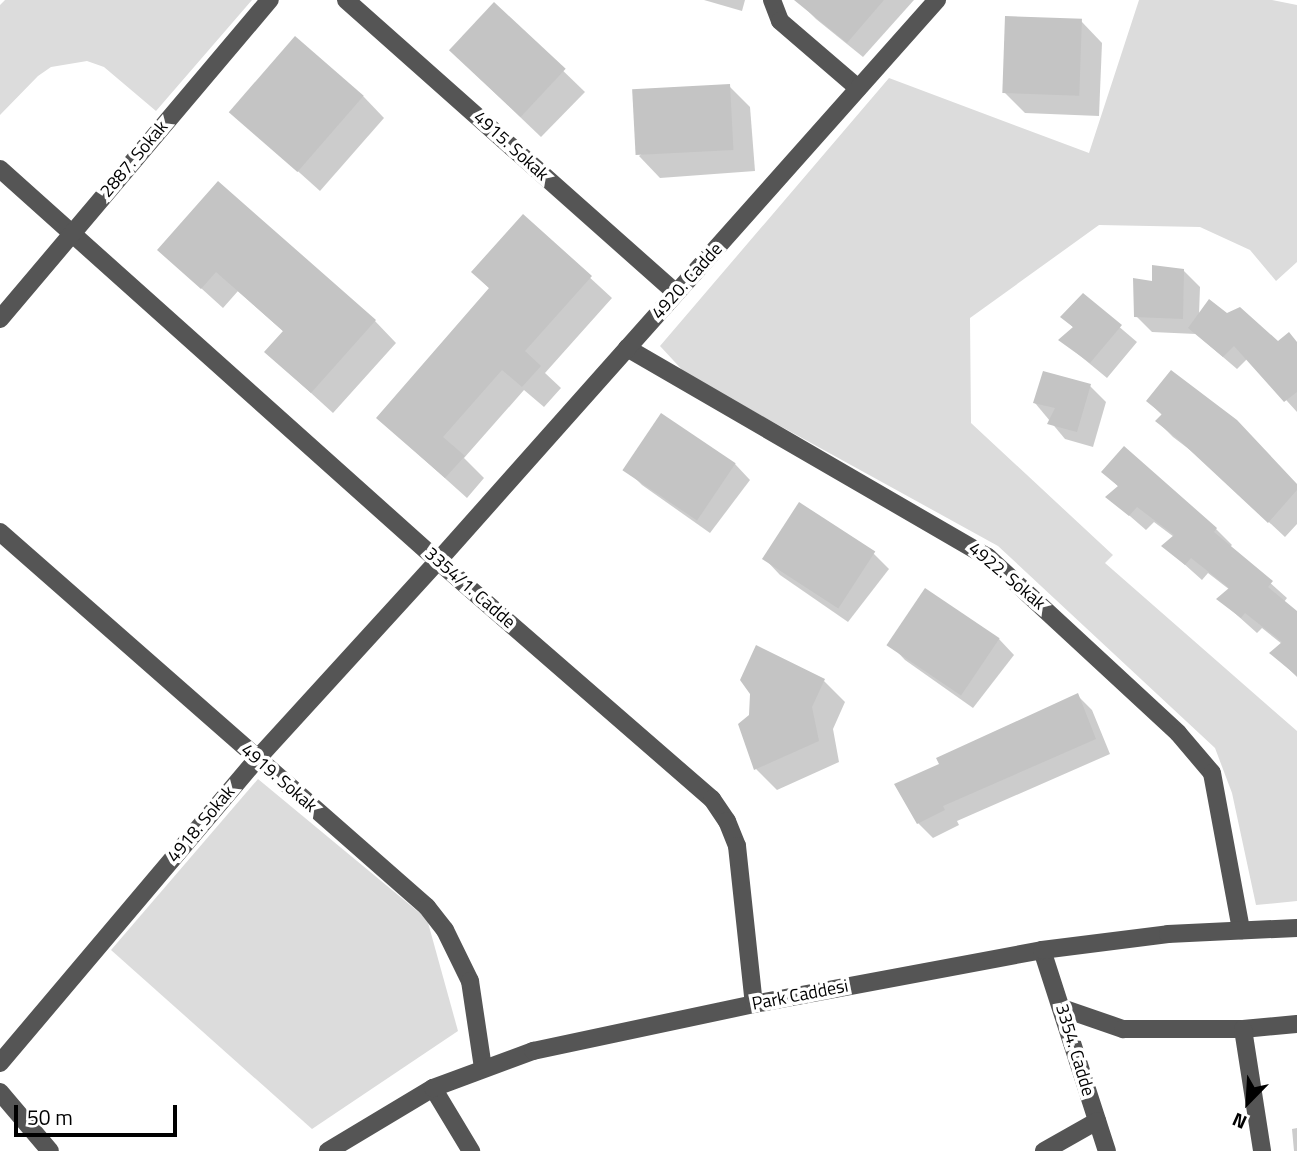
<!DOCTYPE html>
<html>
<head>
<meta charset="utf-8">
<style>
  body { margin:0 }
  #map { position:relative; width:1297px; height:1151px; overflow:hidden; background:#fff; font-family:"Titillium Web",sans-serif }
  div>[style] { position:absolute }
  .green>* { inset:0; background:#dcdcdc }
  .shadow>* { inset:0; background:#0003 }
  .building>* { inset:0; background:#c4c4c4; transform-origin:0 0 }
  .minor>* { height:18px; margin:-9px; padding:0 9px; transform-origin:9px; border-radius:9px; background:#555 }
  span { translate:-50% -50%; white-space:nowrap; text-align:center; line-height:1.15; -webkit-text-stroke:7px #fff; paint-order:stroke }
  .street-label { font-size:18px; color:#000 }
  .north { position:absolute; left:1213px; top:1067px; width:70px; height:70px; -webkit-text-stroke:5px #fff; paint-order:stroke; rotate:204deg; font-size:19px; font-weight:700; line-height:28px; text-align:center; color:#000 }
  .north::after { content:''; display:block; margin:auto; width:24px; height:32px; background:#000; clip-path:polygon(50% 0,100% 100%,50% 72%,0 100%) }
  .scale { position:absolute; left:14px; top:1105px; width:163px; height:32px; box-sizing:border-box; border:4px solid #000; border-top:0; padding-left:9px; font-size:21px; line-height:24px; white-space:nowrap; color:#000; -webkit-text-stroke:5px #fff; paint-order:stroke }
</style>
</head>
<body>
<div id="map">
  <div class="green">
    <i style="clip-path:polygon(5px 0,252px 0,156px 111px,104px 67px,87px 61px,51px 67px,38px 76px,0 115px,0 5px)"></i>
    <i style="clip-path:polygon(1139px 0,1272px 0,1297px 5px,1297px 262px,1276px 281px,1250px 250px,1200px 227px,1099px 225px,970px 318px,971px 423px,1113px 555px,1105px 563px,1297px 731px,1297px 901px,1256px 905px,1232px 793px,1215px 748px,998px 546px,686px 374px,660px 346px,889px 78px,1089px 153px)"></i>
    <i style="clip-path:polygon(258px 779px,427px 919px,458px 1031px,312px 1129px,111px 950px)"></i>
  </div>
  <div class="shadow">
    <i style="clip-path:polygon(704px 0,745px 0,742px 11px)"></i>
    <i style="clip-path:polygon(802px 0,914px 0,863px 57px,816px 19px,800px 3px)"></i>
    <i style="clip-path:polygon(494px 4px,585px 92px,541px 137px,472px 71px)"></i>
    <i style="clip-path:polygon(1081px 21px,1102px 43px,1099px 116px,1025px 113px,1004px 92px)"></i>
    <i style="clip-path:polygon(729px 86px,750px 107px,755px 171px,660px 178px,639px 156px)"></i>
    <i style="clip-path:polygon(363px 96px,384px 118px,320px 191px,231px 111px)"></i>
    <i style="clip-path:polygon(523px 216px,612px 298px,545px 373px,561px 388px,544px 407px,524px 390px,464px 458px,484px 478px,467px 498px,378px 418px,490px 289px,473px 272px)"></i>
    <i style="clip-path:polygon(159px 250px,375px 321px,396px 343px,333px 413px,266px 352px,284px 332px,238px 291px,223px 308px)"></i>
    <i style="clip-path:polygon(1184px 271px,1200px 287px,1199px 315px,1226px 315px,1278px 343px,1297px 343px,1297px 412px,1248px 358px,1237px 369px,1196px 334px,1152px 332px,1136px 316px,1153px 283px)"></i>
    <i style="clip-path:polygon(1083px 296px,1137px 342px,1107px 378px,1061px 340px,1074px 328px,1062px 317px)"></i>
    <i style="clip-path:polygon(1090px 386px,1106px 402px,1093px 447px,1065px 439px,1035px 403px)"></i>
    <i style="clip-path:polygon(1148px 401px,1297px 486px,1297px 524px,1285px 537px,1198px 456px,1173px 437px,1157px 421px,1163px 416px)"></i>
    <i style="clip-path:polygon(735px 464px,750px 480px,710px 533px,642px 485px,626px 469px)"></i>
    <i style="clip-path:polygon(1103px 472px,1216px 529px,1232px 545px,1230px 547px,1287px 598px,1284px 602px,1297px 614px,1297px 677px,1272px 653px,1282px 644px,1262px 628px,1257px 633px,1219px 599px,1230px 590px,1208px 573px,1202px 580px,1164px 546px,1174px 537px,1154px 522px,1146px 530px,1108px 497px,1119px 487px)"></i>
    <i style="clip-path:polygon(874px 554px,889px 569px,848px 622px,780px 575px,765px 559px)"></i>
    <i style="clip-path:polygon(999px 639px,1014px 655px,973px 708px,905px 660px,890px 644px)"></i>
    <i style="clip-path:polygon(824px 681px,845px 702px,833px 729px,839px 762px,777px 790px,756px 769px)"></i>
    <i style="clip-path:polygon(1077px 695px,1092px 710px,1110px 754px,957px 821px,959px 825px,933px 838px,918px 823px,941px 765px)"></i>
    <i style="clip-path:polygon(1297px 1128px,1297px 1151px,1294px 1151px,1292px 1129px)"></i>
  </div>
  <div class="building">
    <i style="clip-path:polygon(794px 0,884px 0,847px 43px)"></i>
    <i style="left:494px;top:2px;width:98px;height:66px;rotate:43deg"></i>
    <i style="left:1005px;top:16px;width:77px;height:77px;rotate:2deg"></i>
    <i style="left:295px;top:36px;width:91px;height:101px;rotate:41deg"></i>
    <i style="left:730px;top:84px;width:66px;height:98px;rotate:87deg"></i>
    <i style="clip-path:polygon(218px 181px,376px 320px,311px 393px,264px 352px,283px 331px,216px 272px,201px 289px,157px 250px)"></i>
    <i style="clip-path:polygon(523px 214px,592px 276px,525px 351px,541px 366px,522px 387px,502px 370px,443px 437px,465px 456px,445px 478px,376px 418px,489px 288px,471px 272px)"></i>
    <i style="clip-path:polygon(1152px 265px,1184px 269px,1183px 319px,1134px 317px,1133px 278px,1152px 281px)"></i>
    <i style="clip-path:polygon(1083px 293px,1122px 325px,1090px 363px,1058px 340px,1073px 327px,1060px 317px)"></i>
    <i style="clip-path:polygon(1209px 299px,1227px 313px,1240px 307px,1278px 341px,1289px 332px,1297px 342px,1297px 392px,1284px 402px,1234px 346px,1223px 357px,1188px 328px)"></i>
    <i style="clip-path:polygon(1171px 370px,1237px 420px,1297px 484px,1297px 490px,1268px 523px,1179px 440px,1155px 421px,1162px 414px,1146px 401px)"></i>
    <i style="clip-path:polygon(1043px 371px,1091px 384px,1077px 432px,1047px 424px,1055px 408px,1033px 403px)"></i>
    <i style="left:661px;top:413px;width:90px;height:69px;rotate:34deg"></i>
    <i style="clip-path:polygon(1124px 446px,1217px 528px,1214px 532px,1273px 581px,1268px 587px,1297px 611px,1297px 676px,1269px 653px,1282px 642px,1245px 613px,1241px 618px,1216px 599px,1229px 588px,1191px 558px,1185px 565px,1161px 546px,1174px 535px,1137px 507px,1129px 516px,1105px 497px,1118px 486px,1101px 472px)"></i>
    <i style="left:799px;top:502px;width:91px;height:68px;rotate:33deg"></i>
    <i style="left:925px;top:588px;width:90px;height:69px;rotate:34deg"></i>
    <i style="clip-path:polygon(756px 645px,825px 679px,812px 707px,819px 741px,754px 770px,738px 724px,749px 715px,750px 694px,740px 680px)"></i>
    <i style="clip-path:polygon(1078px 693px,1096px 739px,943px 806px,945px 810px,917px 824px,894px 784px,939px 764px,936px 758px)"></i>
  </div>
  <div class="minor">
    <i style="left:346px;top:0;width:441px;rotate:41.6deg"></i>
    <i style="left:772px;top:0;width:22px;rotate:69deg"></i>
    <i style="left:780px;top:21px;width:103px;rotate:40.7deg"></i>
    <i style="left:0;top:169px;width:588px;rotate:41.83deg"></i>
    <i style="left:438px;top:561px;width:363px;rotate:41deg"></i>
    <i style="left:712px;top:799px;width:27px;rotate:56deg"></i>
    <i style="left:727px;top:821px;width:27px;rotate:68deg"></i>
    <i style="left:737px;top:846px;width:159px;rotate:83.9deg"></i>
    <i style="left:0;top:319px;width:418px;rotate:-49.8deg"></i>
    <i style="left:627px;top:348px;width:417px;rotate:30.1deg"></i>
    <i style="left:988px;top:557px;width:259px;rotate:42.8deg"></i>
    <i style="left:1178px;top:733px;width:52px;rotate:49.6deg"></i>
    <i style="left:1212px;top:773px;width:160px;rotate:79.5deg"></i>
    <i style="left:0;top:532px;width:568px;rotate:41.29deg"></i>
    <i style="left:427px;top:907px;width:29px;rotate:52deg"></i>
    <i style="left:445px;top:930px;width:57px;rotate:63.9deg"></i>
    <i style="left:470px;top:981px;width:88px;rotate:81.5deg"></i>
    <i style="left:1042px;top:950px;width:211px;rotate:72.1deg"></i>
    <i style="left:1062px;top:1008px;width:65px;rotate:19deg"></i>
    <i style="left:1123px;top:1029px;width:120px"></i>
    <i style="left:1243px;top:1029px;width:54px;rotate:-5.3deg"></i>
    <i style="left:1243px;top:1029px;width:123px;rotate:81.1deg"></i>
    <i style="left:0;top:1063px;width:398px;rotate:-49.8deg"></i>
    <i style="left:257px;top:759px;width:268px;rotate:-47.6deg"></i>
    <i style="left:438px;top:561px;width:751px;rotate:-48.35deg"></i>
    <i style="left:433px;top:1088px;width:74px;rotate:58.9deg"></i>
    <i style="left:0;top:1092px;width:77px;rotate:49.7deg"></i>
    <i style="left:328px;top:1151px;width:122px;rotate:-31deg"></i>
    <i style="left:433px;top:1088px;width:107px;rotate:-20.3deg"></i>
    <i style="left:533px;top:1051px;width:226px;rotate:-12deg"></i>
    <i style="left:754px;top:1004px;width:293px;rotate:-10.6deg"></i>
    <i style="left:1042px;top:950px;width:127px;rotate:-7.2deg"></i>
    <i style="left:1168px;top:934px;width:129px;rotate:-2.7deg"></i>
    <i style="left:1044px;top:1151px;width:61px;rotate:-29.5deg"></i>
  </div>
  <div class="street-label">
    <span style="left:511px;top:146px;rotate:42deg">4915. Sokak</span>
    <span style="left:134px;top:159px;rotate:-50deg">2887. Sokak</span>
    <span style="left:687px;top:281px;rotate:-48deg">4920. Cadde</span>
    <span style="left:1007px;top:576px;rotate:40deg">4922. Sokak</span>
    <span style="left:470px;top:588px;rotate:41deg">3354/1. Cadde</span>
    <span style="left:279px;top:778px;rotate:41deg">4919. Sokak</span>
    <span style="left:201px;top:824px;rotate:-50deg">4918. Sokak</span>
    <span style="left:800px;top:995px;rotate:-11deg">Park Caddesi</span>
    <span style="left:1075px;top:1050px;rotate:73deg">3354. Cadde</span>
  </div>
  <div class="north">N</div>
  <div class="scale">50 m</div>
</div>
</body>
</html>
